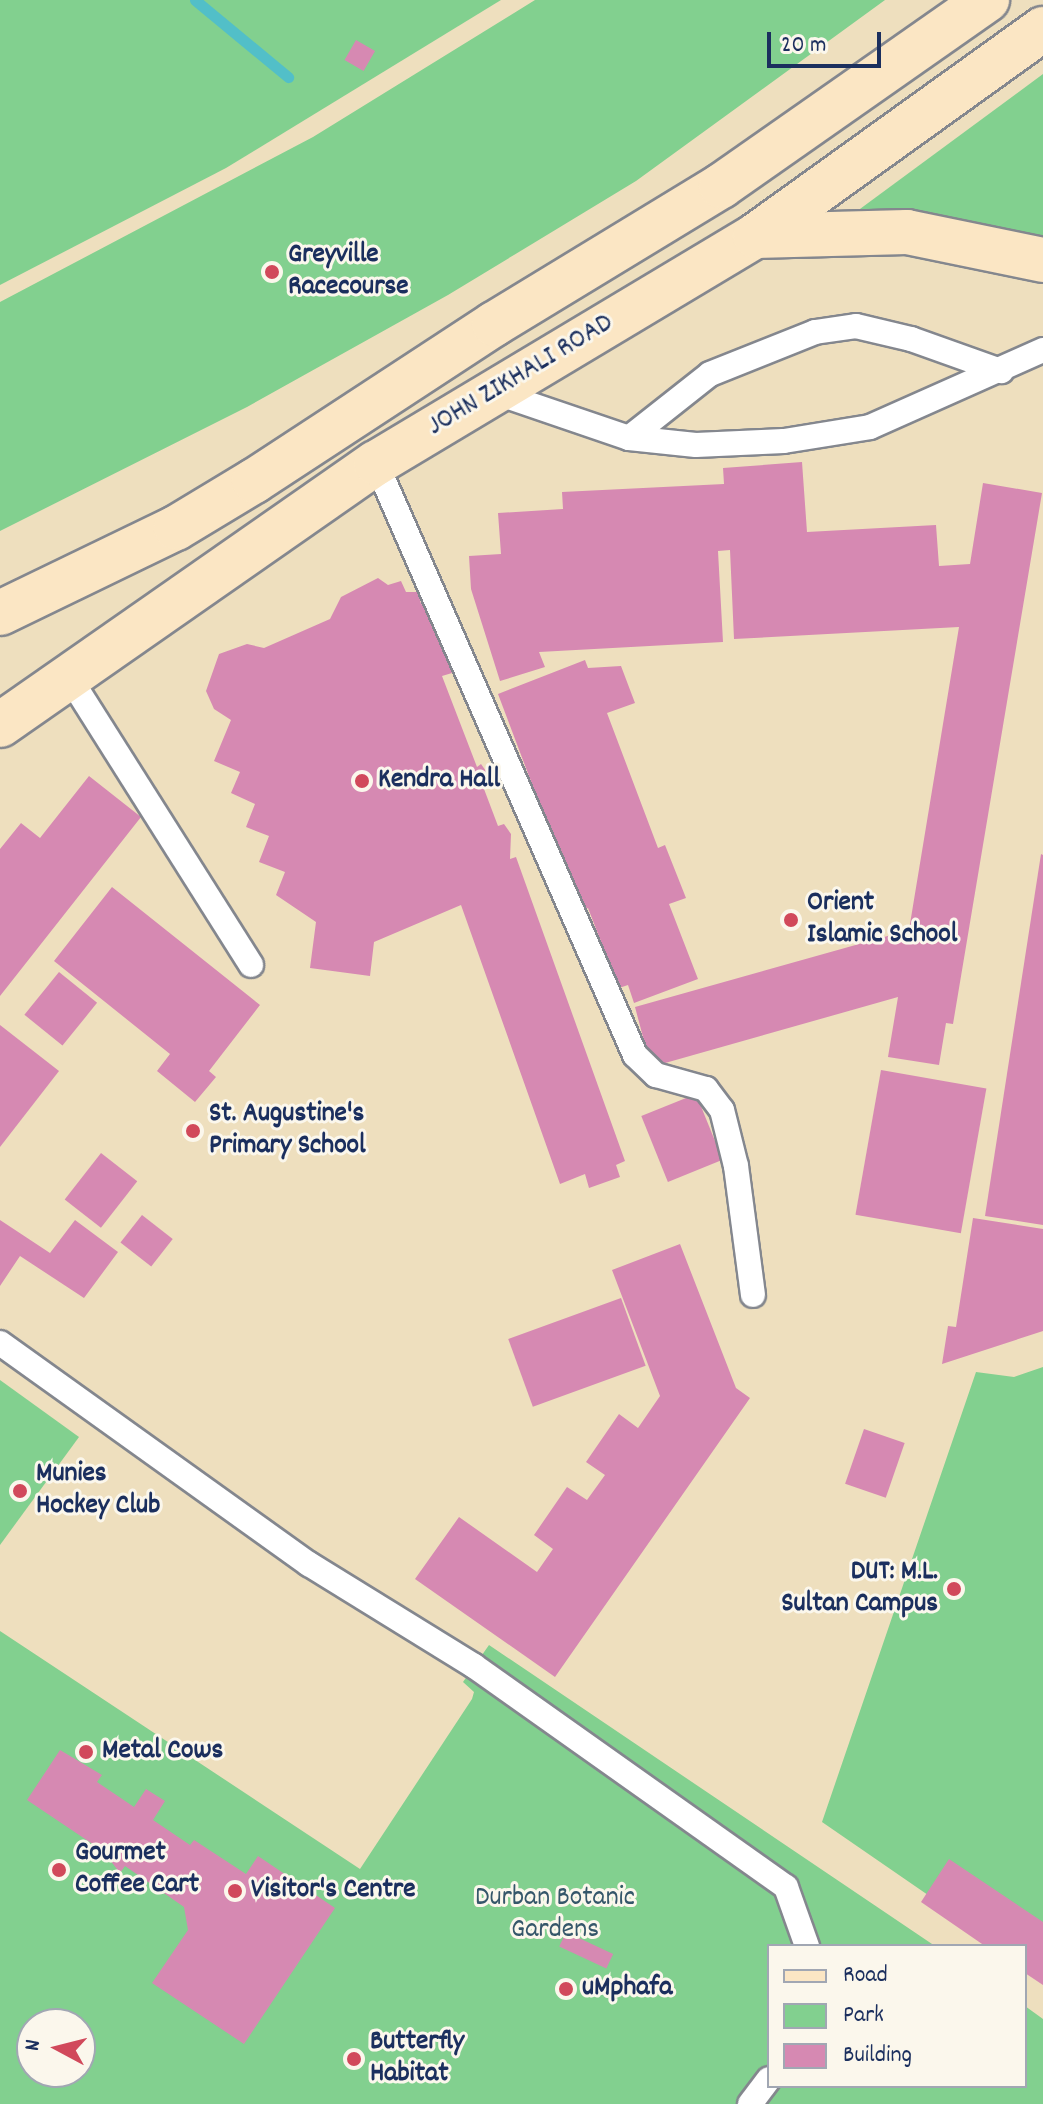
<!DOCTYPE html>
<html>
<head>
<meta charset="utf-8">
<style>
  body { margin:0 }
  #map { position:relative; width:1043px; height:2104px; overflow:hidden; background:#eedfbe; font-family:Dekko,sans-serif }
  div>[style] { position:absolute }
  .green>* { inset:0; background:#82d08f }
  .stream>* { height:11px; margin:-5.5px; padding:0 5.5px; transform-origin:5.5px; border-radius:5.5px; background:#52bfc8 }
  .building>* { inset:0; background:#d689b2; transform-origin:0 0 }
  .roads { filter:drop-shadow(2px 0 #84878e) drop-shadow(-2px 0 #84878e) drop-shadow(0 2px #84878e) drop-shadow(0 -2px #84878e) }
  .lane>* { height:24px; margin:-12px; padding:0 12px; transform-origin:12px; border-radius:12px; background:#fff }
  .secondary>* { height:44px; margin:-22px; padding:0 22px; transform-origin:22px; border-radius:22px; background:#fbe6c4 }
  .dots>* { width:22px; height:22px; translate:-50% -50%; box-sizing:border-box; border:4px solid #fbf7ec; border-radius:50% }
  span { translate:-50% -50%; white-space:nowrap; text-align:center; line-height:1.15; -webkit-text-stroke:6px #fbf7ec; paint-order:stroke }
  .poi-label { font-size:28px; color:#1b2f5e; font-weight:700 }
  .left { translate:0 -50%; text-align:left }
  .right { translate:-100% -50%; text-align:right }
  .street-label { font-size:28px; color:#1b2f5e }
  .park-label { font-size:28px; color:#35576a }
  .legend { position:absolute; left:767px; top:1944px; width:260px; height:144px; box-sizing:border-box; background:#fbf7ec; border:2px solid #a1a7b3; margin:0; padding:10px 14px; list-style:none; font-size:24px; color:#1b2f5e }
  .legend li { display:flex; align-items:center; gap:16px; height:40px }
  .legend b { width:40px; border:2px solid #a1a7b3 }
  .north { position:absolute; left:16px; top:2008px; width:80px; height:80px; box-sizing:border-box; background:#fbf7ec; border:2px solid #a1a7b3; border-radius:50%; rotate:277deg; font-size:22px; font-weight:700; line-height:32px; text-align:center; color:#1b2f5e }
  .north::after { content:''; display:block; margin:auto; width:28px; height:36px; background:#d1495b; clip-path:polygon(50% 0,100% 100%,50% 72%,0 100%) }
  .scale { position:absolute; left:767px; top:32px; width:114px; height:36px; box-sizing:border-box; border:4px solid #1b2f5e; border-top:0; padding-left:10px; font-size:24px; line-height:28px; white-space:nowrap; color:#1b2f5e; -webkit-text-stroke:6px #fbf7ec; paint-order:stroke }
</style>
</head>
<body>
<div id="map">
  <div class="green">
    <i style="clip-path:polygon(0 0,501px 0,226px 168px,0 285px)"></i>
    <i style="clip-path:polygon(535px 0,885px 0,636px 181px,448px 295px,247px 407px,0 531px,0 302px,313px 137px)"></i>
    <i style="clip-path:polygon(1043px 74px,1043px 245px,845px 220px)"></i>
    <i style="clip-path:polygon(1043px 1367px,1043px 1974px,1025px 1946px,1002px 1946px,822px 1822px,976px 1372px,1014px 1377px)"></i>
    <i style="clip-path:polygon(0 1380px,79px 1437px,0 1545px)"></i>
    <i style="clip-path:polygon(evenodd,0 1631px,360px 1869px,472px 1699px,474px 1692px,463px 1682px,489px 1645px,935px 1946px,769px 1946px,769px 2086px,1025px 2086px,1025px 2006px,1043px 2019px,1043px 2104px,0 2104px,0 1631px,32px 2024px,80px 2024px,80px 2072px,32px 2072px,32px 2024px)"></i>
  </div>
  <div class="stream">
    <i style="left:195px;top:0;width:121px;rotate:39.6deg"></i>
  </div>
  <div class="building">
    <i style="left:356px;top:40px;width:22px;height:23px;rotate:30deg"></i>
    <i style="clip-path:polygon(802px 462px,807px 532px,936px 525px,939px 566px,970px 564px,983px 483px,1042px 493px,953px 1024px,946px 1023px,939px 1065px,888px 1057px,898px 997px,651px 1067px,635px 1007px,909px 930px,959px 627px,734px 639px,730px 550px,718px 551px,723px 642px,539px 652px,545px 667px,500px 681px,471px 589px,469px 556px,501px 554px,498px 513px,563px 509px,562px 492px,724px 484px,723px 468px)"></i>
    <i style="clip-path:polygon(378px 578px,388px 585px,401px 581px,406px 592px,418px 592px,421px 604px,433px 609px,452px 673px,442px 676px,477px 767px,481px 764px,488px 774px,484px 789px,498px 826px,504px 824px,511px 834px,510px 859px,516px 857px,625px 1161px,616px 1165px,620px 1177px,589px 1188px,585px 1174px,560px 1184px,461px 905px,374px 942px,370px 976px,310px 968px,316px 922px,276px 895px,285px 872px,259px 862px,269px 836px,246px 827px,255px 804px,231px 793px,240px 772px,214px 761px,231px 720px,214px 709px,206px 691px,219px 654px,247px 644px,264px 648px,330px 619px,341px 597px)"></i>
    <i style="clip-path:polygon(585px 660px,588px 668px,621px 666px,635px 703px,607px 713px,658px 848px,665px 845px,686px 898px,669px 904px,698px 979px,634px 1003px,628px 985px,619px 988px,588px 908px,580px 911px,498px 694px)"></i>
    <i style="clip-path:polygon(89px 776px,141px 817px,0 996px,0 849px,21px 823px,40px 838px)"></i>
    <i style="clip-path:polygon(1041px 854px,1043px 855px,1043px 1225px,985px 1216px)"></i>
    <i style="clip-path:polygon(112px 887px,260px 1005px,209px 1071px,216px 1077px,195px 1102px,157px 1071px,170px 1054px,54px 961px)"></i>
    <i style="left:59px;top:972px;width:49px;height:55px;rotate:39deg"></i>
    <i style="clip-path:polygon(0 1025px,59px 1071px,0 1147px)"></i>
    <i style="left:881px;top:1070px;width:107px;height:147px;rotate:10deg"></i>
    <i style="left:696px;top:1094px;width:71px;height:59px;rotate:68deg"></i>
    <i style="left:101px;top:1153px;width:46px;height:59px;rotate:38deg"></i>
    <i style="left:142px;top:1215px;width:39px;height:35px;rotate:38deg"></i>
    <i style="clip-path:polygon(973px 1218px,1043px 1229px,1043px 1331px,942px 1364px,948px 1326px,956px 1327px)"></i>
    <i style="clip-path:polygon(0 1220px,50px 1253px,75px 1220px,118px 1252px,84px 1298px,20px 1256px,0 1286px)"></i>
    <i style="clip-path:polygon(680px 1244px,736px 1388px,750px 1398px,555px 1677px,415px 1579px,459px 1517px,537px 1572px,553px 1549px,534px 1535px,567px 1487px,587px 1500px,605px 1475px,586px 1462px,619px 1414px,638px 1428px,660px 1396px,612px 1270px)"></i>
    <i style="left:621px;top:1298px;width:72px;height:120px;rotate:70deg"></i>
    <i style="left:864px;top:1429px;width:43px;height:58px;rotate:19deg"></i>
    <i style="clip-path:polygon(60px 1750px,102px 1775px,97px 1782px,134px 1807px,146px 1789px,165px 1801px,153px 1820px,190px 1845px,194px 1840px,246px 1874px,258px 1856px,335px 1908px,244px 2044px,152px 1983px,188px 1930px,184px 1907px,125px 1866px,120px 1873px,103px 1851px,27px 1800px)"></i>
    <i style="clip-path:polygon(949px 1859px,1043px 1922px,1043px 1985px,1025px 1973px,1025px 1946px,985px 1946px,921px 1902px)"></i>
    <i style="left:566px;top:1932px;width:52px;height:16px;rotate:25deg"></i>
  </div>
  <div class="roads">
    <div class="lane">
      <i style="left:494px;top:392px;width:143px;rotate:18.8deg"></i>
      <i style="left:629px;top:438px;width:67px;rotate:6deg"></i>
      <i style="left:696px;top:445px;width:88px;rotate:-2.6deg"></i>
      <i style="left:784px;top:441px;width:87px;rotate:-9.2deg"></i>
      <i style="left:870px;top:427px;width:189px;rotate:-24deg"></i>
      <i style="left:629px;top:438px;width:103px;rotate:-38.3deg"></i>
      <i style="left:710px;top:374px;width:113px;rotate:-21.8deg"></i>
      <i style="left:815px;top:332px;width:41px;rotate:-8.3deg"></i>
      <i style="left:856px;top:326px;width:57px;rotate:13.3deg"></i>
      <i style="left:911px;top:339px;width:96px;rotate:19.6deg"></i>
      <i style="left:376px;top:463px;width:646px;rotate:66.37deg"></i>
      <i style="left:635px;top:1055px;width:29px;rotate:44deg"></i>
      <i style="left:656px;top:1075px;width:52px;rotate:15.6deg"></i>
      <i style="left:706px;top:1089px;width:26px;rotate:53deg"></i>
      <i style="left:722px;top:1110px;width:58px;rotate:76deg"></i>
      <i style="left:736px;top:1166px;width:130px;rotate:82.5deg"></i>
      <i style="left:71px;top:680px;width:337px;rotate:57.7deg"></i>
      <i style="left:0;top:1343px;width:380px;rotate:35.6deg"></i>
      <i style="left:309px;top:1564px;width:194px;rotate:31.7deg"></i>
      <i style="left:474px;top:1666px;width:382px;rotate:35.3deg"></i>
      <i style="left:786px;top:1887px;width:63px;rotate:70.4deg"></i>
      <i style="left:750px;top:2104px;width:31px;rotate:-53deg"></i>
    </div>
    <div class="secondary">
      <i style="left:755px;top:236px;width:152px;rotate:-1.5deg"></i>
      <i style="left:907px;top:232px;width:139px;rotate:11.6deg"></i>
      <i style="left:0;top:613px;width:195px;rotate:-25.8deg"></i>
      <i style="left:176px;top:528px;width:91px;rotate:-31.1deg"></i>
      <i style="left:254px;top:481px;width:287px;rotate:-33.2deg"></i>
      <i style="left:494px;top:324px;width:266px;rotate:-31.3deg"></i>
      <i style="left:721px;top:186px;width:325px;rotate:-35deg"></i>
      <i style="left:0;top:725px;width:458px;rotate:-34.9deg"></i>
      <i style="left:376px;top:463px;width:442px;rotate:-30.9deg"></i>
      <i style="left:755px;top:236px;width:355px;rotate:-35.7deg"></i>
    </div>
  </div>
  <div class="dots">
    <i style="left:272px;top:272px;background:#d1495b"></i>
    <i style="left:362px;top:781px;background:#d1495b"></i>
    <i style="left:791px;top:920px;background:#d1495b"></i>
    <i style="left:193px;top:1131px;background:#d1495b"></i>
    <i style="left:20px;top:1491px;background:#d1495b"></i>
    <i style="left:954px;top:1589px;background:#d1495b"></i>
    <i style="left:86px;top:1752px;background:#d1495b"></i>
    <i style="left:59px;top:1870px;background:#d1495b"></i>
    <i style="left:235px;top:1891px;background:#d1495b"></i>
    <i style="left:566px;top:1989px;background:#d1495b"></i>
    <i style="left:354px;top:2059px;background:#d1495b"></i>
  </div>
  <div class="poi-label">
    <span class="left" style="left:288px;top:272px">Greyville<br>Racecourse</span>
    <span class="left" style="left:378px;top:781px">Kendra Hall</span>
    <span class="left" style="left:807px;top:920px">Orient<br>Islamic School</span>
    <span class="left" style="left:209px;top:1131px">St. Augustine's<br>Primary School</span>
    <span class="left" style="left:36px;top:1491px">Munies<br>Hockey Club</span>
    <span class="right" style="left:938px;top:1589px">DUT: M.L.<br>Sultan Campus</span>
    <span class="left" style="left:102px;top:1752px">Metal Cows</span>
    <span class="left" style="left:75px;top:1870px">Gourmet<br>Coffee Cart</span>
    <span class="left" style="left:251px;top:1891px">Visitor's Centre</span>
    <span class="left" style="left:582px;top:1989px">uMphafa</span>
    <span class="left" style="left:370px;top:2059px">Butterfly<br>Habitat</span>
  </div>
  <div class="street-label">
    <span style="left:521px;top:376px;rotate:-31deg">JOHN ZIKHALI ROAD</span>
  </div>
  <div class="park-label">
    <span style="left:555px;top:1915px">Durban Botanic<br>Gardens</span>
  </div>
  <ul class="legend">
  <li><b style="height:10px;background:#fbe6c4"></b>Road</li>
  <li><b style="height:22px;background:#82d08f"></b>Park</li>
  <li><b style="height:22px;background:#d689b2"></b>Building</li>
  </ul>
  <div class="north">N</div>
  <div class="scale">20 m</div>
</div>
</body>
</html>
